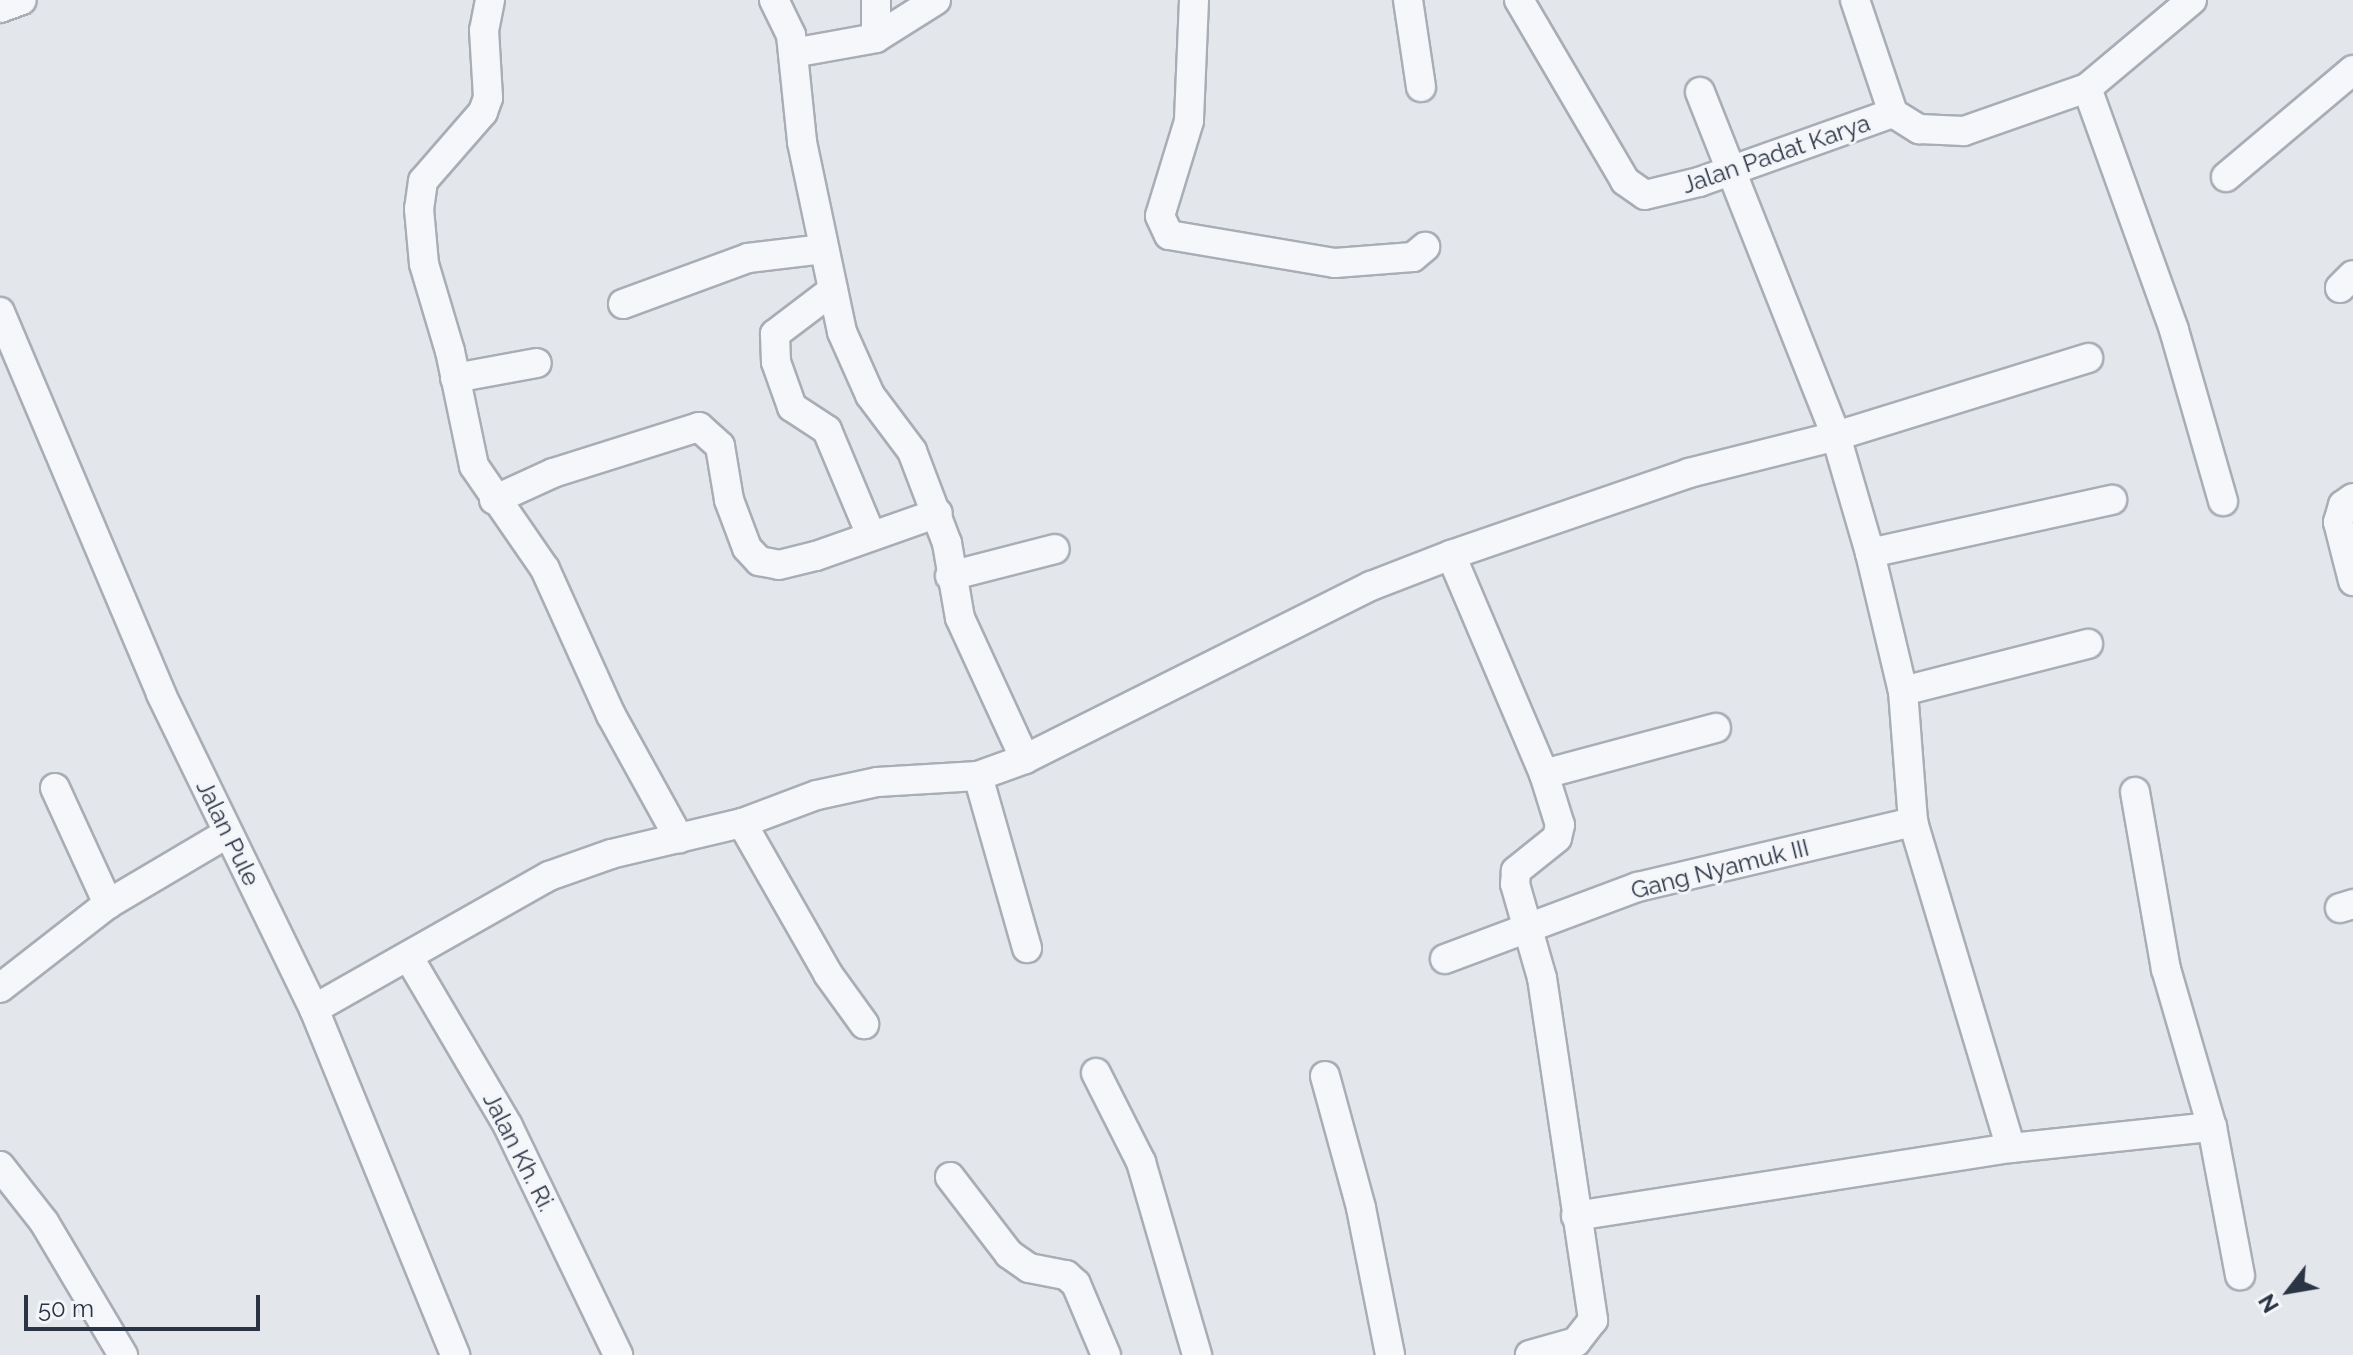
<!DOCTYPE html>
<html>
<head>
<meta charset="utf-8">
<style>
  body { margin:0 }
  #map { position:relative; width:2353px; height:1355px; overflow:hidden; background:#e3e6eb; font-family:Raleway,sans-serif }
  div>[style] { position:absolute }
  .roads { filter:drop-shadow(2px 0 #a8adb6) drop-shadow(-2px 0 #a8adb6) drop-shadow(0 2px #a8adb6) drop-shadow(0 -2px #a8adb6) }
  .street>* { height:28px; margin:-14px; padding:0 14px; transform-origin:14px; border-radius:14px; background:#f6f7fa }
  span { translate:-50% -50%; white-space:nowrap; text-align:center; line-height:1.15; -webkit-text-stroke:6px #f3f5f9; paint-order:stroke }
  .street-label { font-size:24px; color:#2b3444 }
  .north { position:absolute; left:2249px; top:1251px; width:80px; height:80px; -webkit-text-stroke:6px #f3f5f9; paint-order:stroke; rotate:239deg; font-size:22px; font-weight:700; line-height:32px; text-align:center; color:#2b3444 }
  .north::after { content:''; display:block; margin:auto; width:28px; height:36px; background:#2b3444; clip-path:polygon(50% 0,100% 100%,50% 72%,0 100%) }
  .scale { position:absolute; left:24px; top:1295px; width:236px; height:36px; box-sizing:border-box; border:4px solid #2b3444; border-top:0; padding-left:10px; font-size:24px; line-height:28px; white-space:nowrap; color:#2b3444; -webkit-text-stroke:6px #f3f5f9; paint-order:stroke }
</style>
</head>
<body>
<div id="map">
  <div class="roads">
    <div class="street">
      <i style="left:490px;top:0;width:31px;rotate:101deg"></i>
      <i style="left:484px;top:30px;width:68px;rotate:86.6deg"></i>
      <i style="left:488px;top:98px;width:15px;rotate:110deg"></i>
      <i style="left:483px;top:112px;width:91px;rotate:131deg"></i>
      <i style="left:423px;top:181px;width:28px;rotate:98deg"></i>
      <i style="left:419px;top:209px;width:55px;rotate:84.8deg"></i>
      <i style="left:424px;top:264px;width:91px;rotate:73.4deg"></i>
      <i style="left:450px;top:351px;width:117px;rotate:78.2deg"></i>
      <i style="left:474px;top:466px;width:125px;rotate:55.4deg"></i>
      <i style="left:545px;top:569px;width:160px;rotate:65.7deg"></i>
      <i style="left:611px;top:715px;width:141px;rotate:61.1deg"></i>
      <i style="left:774px;top:0;width:39px;rotate:64deg"></i>
      <i style="left:791px;top:35px;width:108px;rotate:84.1deg"></i>
      <i style="left:802px;top:142px;width:194px;rotate:78.1deg"></i>
      <i style="left:842px;top:332px;width:69px;rotate:66deg"></i>
      <i style="left:870px;top:395px;width:70px;rotate:53.1deg"></i>
      <i style="left:912px;top:451px;width:98px;rotate:69.2deg"></i>
      <i style="left:947px;top:543px;width:76px;rotate:80.2deg"></i>
      <i style="left:960px;top:618px;width:155px;rotate:65.3deg"></i>
      <i style="left:876px;top:0;width:38px;rotate:90deg"></i>
      <i style="left:1194px;top:0;width:121px;rotate:92.4deg"></i>
      <i style="left:1189px;top:121px;width:99px;rotate:107deg"></i>
      <i style="left:1160px;top:216px;width:21px;rotate:65deg"></i>
      <i style="left:1169px;top:235px;width:168px;rotate:9.6deg"></i>
      <i style="left:1335px;top:263px;width:78px;rotate:-4.4deg"></i>
      <i style="left:1413px;top:257px;width:16px;rotate:-40deg"></i>
      <i style="left:1408px;top:0;width:88px;rotate:81.5deg"></i>
      <i style="left:1519px;top:0;width:210px;rotate:59.6deg"></i>
      <i style="left:1625px;top:181px;width:24px;rotate:35deg"></i>
      <i style="left:1645px;top:195px;width:56px;rotate:-13.5deg"></i>
      <i style="left:1699px;top:182px;width:206px;rotate:-19.6deg"></i>
      <i style="left:1893px;top:113px;width:31px;rotate:32deg"></i>
      <i style="left:1919px;top:129px;width:45px;rotate:2.5deg"></i>
      <i style="left:1964px;top:131px;width:130px;rotate:-19.3deg"></i>
      <i style="left:2087px;top:88px;width:137px;rotate:-40deg"></i>
      <i style="left:1855px;top:0;width:119px;rotate:71.4deg"></i>
      <i style="left:0;top:8px;width:23px;rotate:-20deg"></i>
      <i style="left:793px;top:53px;width:84px;rotate:-10.2deg"></i>
      <i style="left:876px;top:38px;width:71px;rotate:-32.3deg"></i>
      <i style="left:2087px;top:88px;width:257px;rotate:70.2deg"></i>
      <i style="left:2174px;top:330px;width:178px;rotate:74deg"></i>
      <i style="left:1700px;top:92px;width:370px;rotate:68.4deg"></i>
      <i style="left:1836px;top:436px;width:122px;rotate:73.8deg"></i>
      <i style="left:1870px;top:553px;width:142px;rotate:76.6deg"></i>
      <i style="left:1903px;top:691px;width:131px;rotate:85.6deg"></i>
      <i style="left:1913px;top:822px;width:340px;rotate:73.3deg"></i>
      <i style="left:2226px;top:177px;width:166px;rotate:-40.1deg"></i>
      <i style="left:2340px;top:288px;width:18px;rotate:-45deg"></i>
      <i style="left:833px;top:290px;width:73px;rotate:142.8deg"></i>
      <i style="left:775px;top:334px;width:28px;rotate:88deg"></i>
      <i style="left:776px;top:362px;width:48px;rotate:70.4deg"></i>
      <i style="left:792px;top:407px;width:42px;rotate:33.3deg"></i>
      <i style="left:827px;top:430px;width:114px;rotate:67.3deg"></i>
      <i style="left:623px;top:304px;width:133px;rotate:-20.2deg"></i>
      <i style="left:748px;top:258px;width:76px;rotate:-6.8deg"></i>
      <i style="left:0;top:312px;width:415px;rotate:67.1deg"></i>
      <i style="left:161px;top:694px;width:350px;rotate:64.1deg"></i>
      <i style="left:314px;top:1009px;width:374px;rotate:67.8deg"></i>
      <i style="left:455px;top:378px;width:83px;rotate:-10.4deg"></i>
      <i style="left:2353px;top:498px;width:12px;rotate:145deg"></i>
      <i style="left:2343px;top:505px;width:18px;rotate:106deg"></i>
      <i style="left:2338px;top:522px;width:61px;rotate:75.7deg"></i>
      <i style="left:494px;top:500px;width:65px;rotate:-24.6deg"></i>
      <i style="left:553px;top:473px;width:153px;rotate:-17.5deg"></i>
      <i style="left:699px;top:427px;width:28px;rotate:42deg"></i>
      <i style="left:720px;top:446px;width:55px;rotate:80.5deg"></i>
      <i style="left:729px;top:500px;width:51px;rotate:69.4deg"></i>
      <i style="left:747px;top:548px;width:18px;rotate:47deg"></i>
      <i style="left:759px;top:561px;width:20px;rotate:11deg"></i>
      <i style="left:779px;top:565px;width:38px;rotate:-14deg"></i>
      <i style="left:816px;top:556px;width:129px;rotate:-19.4deg"></i>
      <i style="left:1870px;top:553px;width:248px;rotate:-12.4deg"></i>
      <i style="left:1451px;top:555px;width:238px;rotate:67deg"></i>
      <i style="left:1544px;top:774px;width:53px;rotate:72.6deg"></i>
      <i style="left:1560px;top:825px;width:13px;rotate:103deg"></i>
      <i style="left:1557px;top:838px;width:53px;rotate:141.2deg"></i>
      <i style="left:1516px;top:871px;width:13px;rotate:94deg"></i>
      <i style="left:1515px;top:884px;width:98px;rotate:74deg"></i>
      <i style="left:1542px;top:978px;width:346px;rotate:81.5deg"></i>
      <i style="left:1593px;top:1320px;width:28px;rotate:128deg"></i>
      <i style="left:1576px;top:1342px;width:48px;rotate:164.2deg"></i>
      <i style="left:950px;top:576px;width:108px;rotate:-14.4deg"></i>
      <i style="left:1903px;top:691px;width:191px;rotate:-14.3deg"></i>
      <i style="left:1544px;top:774px;width:178px;rotate:-15deg"></i>
      <i style="left:978px;top:776px;width:179px;rotate:74.1deg"></i>
      <i style="left:55px;top:788px;width:128px;rotate:65.4deg"></i>
      <i style="left:2135px;top:792px;width:180px;rotate:80.1deg"></i>
      <i style="left:2166px;top:969px;width:165px;rotate:73.8deg"></i>
      <i style="left:2212px;top:1127px;width:151px;rotate:79.3deg"></i>
      <i style="left:742px;top:823px;width:174px;rotate:60.3deg"></i>
      <i style="left:828px;top:974px;width:62px;rotate:54.2deg"></i>
      <i style="left:2340px;top:908px;width:14px;rotate:-17deg"></i>
      <i style="left:408px;top:956px;width:197px;rotate:59.5deg"></i>
      <i style="left:508px;top:1126px;width:254px;rotate:64.3deg"></i>
      <i style="left:1445px;top:959px;width:206px;rotate:-20.5deg"></i>
      <i style="left:1638px;top:887px;width:283px;rotate:-13.3deg"></i>
      <i style="left:0;top:988px;width:137px;rotate:-37.9deg"></i>
      <i style="left:108px;top:904px;width:139px;rotate:-30.6deg"></i>
      <i style="left:314px;top:1009px;width:270px;rotate:-29.5deg"></i>
      <i style="left:549px;top:876px;width:66px;rotate:-19.5deg"></i>
      <i style="left:611px;top:854px;width:135px;rotate:-13.3deg"></i>
      <i style="left:742px;top:823px;width:80px;rotate:-20.5deg"></i>
      <i style="left:817px;top:795px;width:61px;rotate:-12.2deg"></i>
      <i style="left:877px;top:782px;width:101px;rotate:-3.4deg"></i>
      <i style="left:978px;top:776px;width:50px;rotate:-19.9deg"></i>
      <i style="left:1025px;top:759px;width:387px;rotate:-26.6deg"></i>
      <i style="left:1371px;top:586px;width:86px;rotate:-21.2deg"></i>
      <i style="left:1451px;top:555px;width:252px;rotate:-19deg"></i>
      <i style="left:1689px;top:473px;width:152px;rotate:-14.1deg"></i>
      <i style="left:1836px;top:436px;width:264px;rotate:-17.2deg"></i>
      <i style="left:1096px;top:1073px;width:100px;rotate:63.2deg"></i>
      <i style="left:1141px;top:1162px;width:201px;rotate:73.8deg"></i>
      <i style="left:1325px;top:1076px;width:137px;rotate:74.7deg"></i>
      <i style="left:1361px;top:1208px;width:150px;rotate:78.8deg"></i>
      <i style="left:0;top:1166px;width:71px;rotate:51.8deg"></i>
      <i style="left:44px;top:1222px;width:155px;rotate:59.3deg"></i>
      <i style="left:950px;top:1177px;width:97px;rotate:52.5deg"></i>
      <i style="left:1009px;top:1254px;width:24px;rotate:35deg"></i>
      <i style="left:1029px;top:1268px;width:38px;rotate:11deg"></i>
      <i style="left:1066px;top:1275px;width:13px;rotate:42deg"></i>
      <i style="left:1076px;top:1284px;width:77px;rotate:67.1deg"></i>
      <i style="left:1576px;top:1216px;width:440px;rotate:-8.9deg"></i>
      <i style="left:2011px;top:1148px;width:202px;rotate:-6deg"></i>
    </div>
  </div>
  <div class="street-label">
    <span style="left:1776px;top:154px;rotate:-19deg">Jalan Padat Karya</span>
    <span style="left:228px;top:833px;rotate:64deg">Jalan Pule</span>
    <span style="left:1720px;top:869px;rotate:-14deg">Gang Nyamuk III</span>
    <span style="left:519px;top:1152px;rotate:63deg">Jalan Kh. Ri.</span>
  </div>
  <div class="north">N</div>
  <div class="scale">50 m</div>
</div>
</body>
</html>
